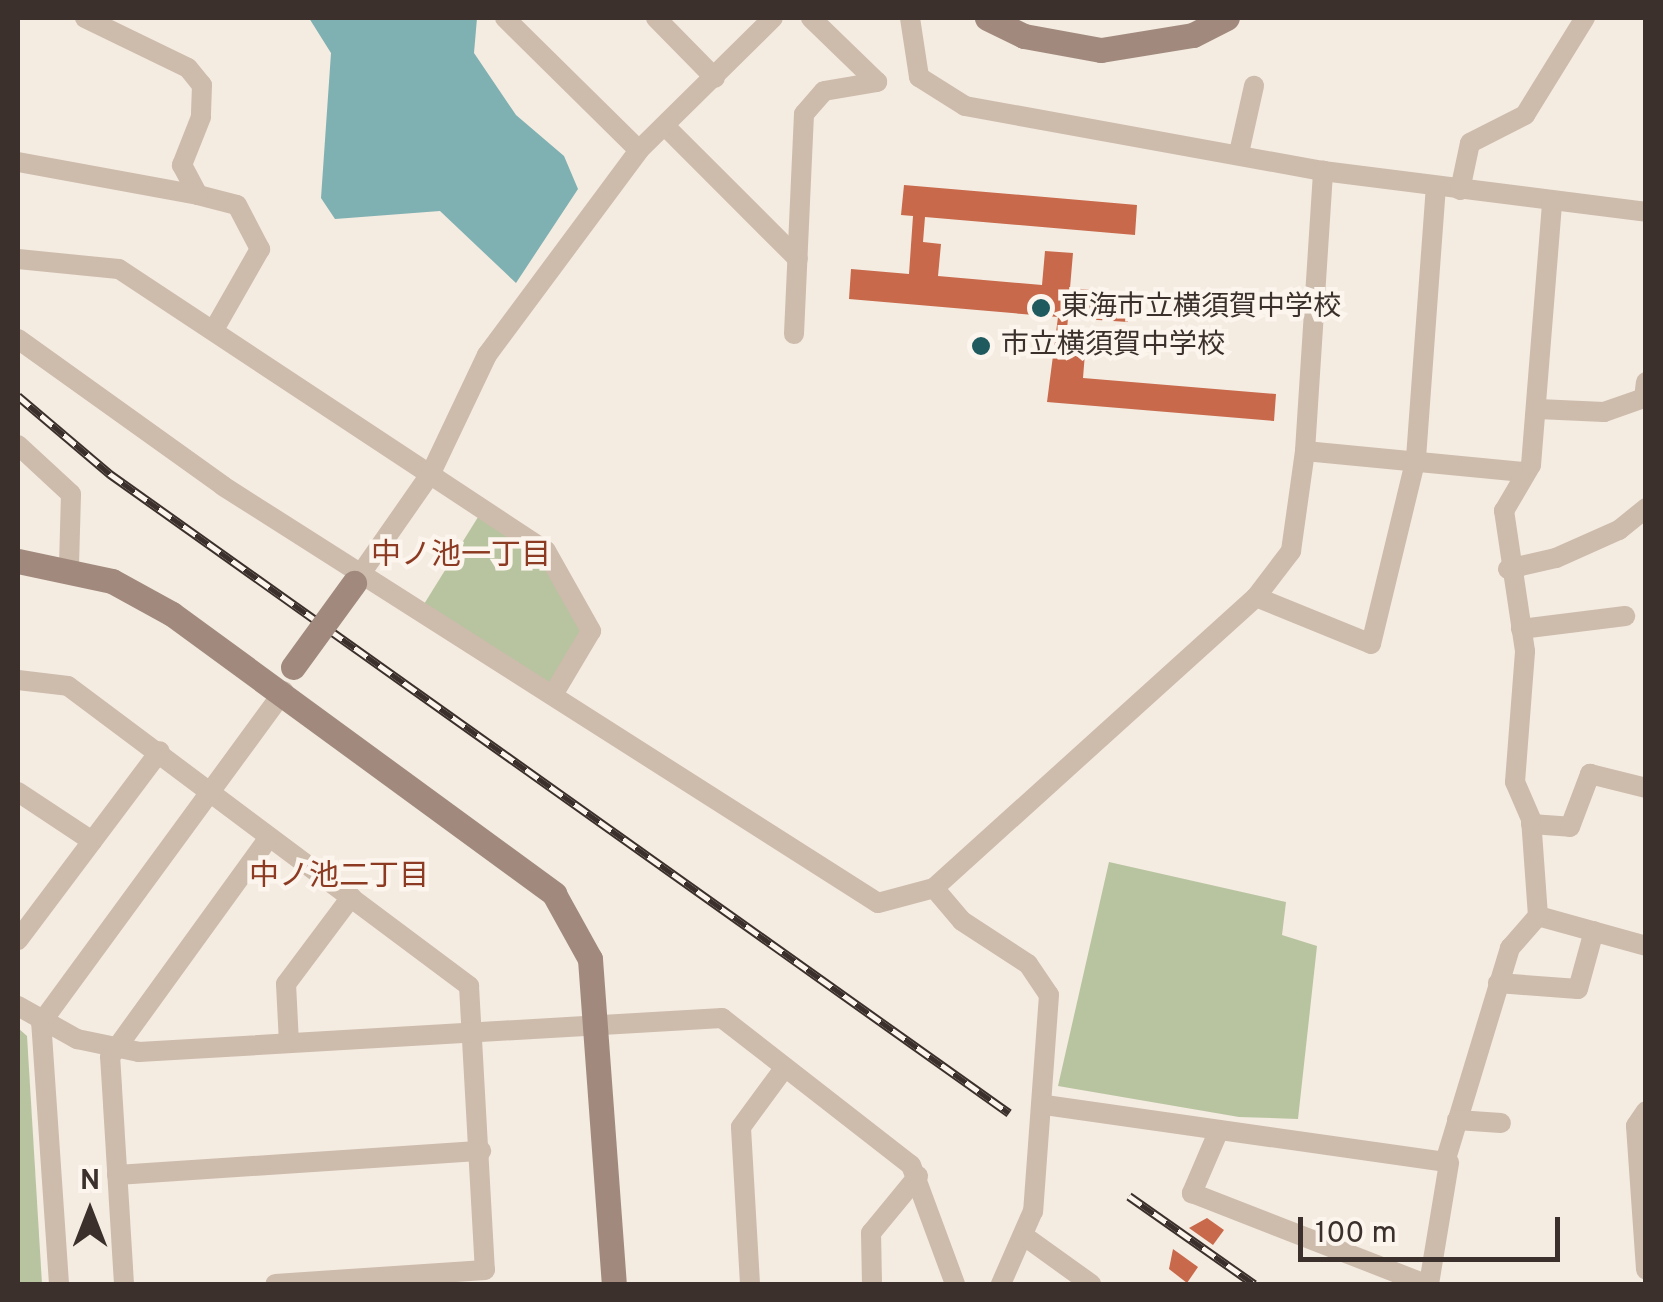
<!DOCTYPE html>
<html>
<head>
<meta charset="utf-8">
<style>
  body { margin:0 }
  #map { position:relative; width:1663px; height:1302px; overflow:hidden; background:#f4ebe1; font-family:Overpass,"Noto Sans JP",sans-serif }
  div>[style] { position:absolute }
  .green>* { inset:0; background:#b8c4a0 }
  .water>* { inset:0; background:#7fb0b2 }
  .building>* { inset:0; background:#c8694b }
  .street>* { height:20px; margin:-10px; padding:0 10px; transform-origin:10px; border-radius:10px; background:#cdbbac }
  .secondary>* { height:25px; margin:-12.5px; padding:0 12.5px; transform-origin:12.5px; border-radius:12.5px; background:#a18a7d }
  .rail>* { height:9px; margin-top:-4.5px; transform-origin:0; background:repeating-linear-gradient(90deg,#fbf5ee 0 15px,#3b302b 0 30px); box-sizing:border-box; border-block:2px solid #3b302b }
  .secondary-bridge>* { height:25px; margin:-12.5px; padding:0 12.5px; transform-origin:12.5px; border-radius:12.5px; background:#a18a7d }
  .dots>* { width:28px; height:28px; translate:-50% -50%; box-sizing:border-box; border:5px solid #fbf5ee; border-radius:50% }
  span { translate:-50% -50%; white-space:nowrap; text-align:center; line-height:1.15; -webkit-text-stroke:9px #fbf5ee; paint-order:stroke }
  .poi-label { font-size:28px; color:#3b302b }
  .left { translate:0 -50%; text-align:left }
  .neighbourhood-label { font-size:30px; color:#8c3b22 }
  .frame { position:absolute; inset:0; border:20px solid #3b302b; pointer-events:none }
  .north { position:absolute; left:40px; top:1162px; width:100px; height:100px; -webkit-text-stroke:8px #fbf5ee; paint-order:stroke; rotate:0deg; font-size:28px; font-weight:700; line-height:40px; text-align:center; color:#3b302b }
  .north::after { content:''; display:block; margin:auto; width:35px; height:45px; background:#3b302b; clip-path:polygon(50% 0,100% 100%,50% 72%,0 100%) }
  .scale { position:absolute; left:1298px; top:1217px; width:262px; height:45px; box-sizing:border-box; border:5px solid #3b302b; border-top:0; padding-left:12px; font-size:30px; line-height:35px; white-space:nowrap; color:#3b302b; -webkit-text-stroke:8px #fbf5ee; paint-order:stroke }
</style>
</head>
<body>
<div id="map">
  <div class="green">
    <i style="clip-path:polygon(483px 509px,546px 551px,591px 631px,554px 693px,421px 609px)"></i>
    <i style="clip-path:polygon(1109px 862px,1286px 902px,1282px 935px,1317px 946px,1298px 1119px,1239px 1117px,1058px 1086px)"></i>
    <i style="clip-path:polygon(18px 1028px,27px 1036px,42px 1284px,18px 1284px)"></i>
  </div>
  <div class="water">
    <i style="clip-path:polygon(309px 18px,477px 18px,474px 53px,516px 115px,564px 156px,578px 189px,516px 283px,440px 211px,335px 219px,321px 198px,331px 53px)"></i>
  </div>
  <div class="building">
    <i style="clip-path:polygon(904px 185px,1137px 205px,1135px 235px,925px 217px,923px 242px,941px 244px,938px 276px,1042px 285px,1045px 251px,1073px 253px,1070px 288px,1130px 293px,1128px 322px,1068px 318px,1065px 352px,1085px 353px,1083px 378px,1276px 394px,1274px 421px,1047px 402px,1058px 317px,849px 299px,851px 269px,909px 274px,913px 216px,901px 215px)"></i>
    <i style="clip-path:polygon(1207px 1218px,1224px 1230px,1213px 1245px,1189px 1228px)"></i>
    <i style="clip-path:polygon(1173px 1249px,1198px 1267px,1187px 1283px,1169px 1269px)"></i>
  </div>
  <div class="street">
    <i style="left:85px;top:18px;width:114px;rotate:25.9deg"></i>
    <i style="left:188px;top:68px;width:22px;rotate:51deg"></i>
    <i style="left:202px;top:85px;width:32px;rotate:92deg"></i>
    <i style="left:201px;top:117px;width:52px;rotate:111.6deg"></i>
    <i style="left:182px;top:165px;width:34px;rotate:62deg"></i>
    <i style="left:198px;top:195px;width:40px;rotate:14.4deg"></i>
    <i style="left:237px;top:205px;width:50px;rotate:62.4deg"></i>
    <i style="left:260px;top:249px;width:91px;rotate:119.7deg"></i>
    <i style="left:505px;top:18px;width:188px;rotate:44.6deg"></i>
    <i style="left:656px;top:18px;width:84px;rotate:45.5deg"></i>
    <i style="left:910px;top:18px;width:60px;rotate:81.3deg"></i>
    <i style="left:919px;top:77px;width:54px;rotate:32.2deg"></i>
    <i style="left:965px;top:106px;width:364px;rotate:10.3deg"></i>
    <i style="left:1323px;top:171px;width:326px;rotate:7.2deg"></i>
    <i style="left:667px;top:128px;width:185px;rotate:45deg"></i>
    <i style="left:1239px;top:153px;width:69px;rotate:-77.4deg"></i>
    <i style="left:18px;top:162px;width:183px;rotate:10.4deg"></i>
    <i style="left:1460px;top:190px;width:48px;rotate:-78deg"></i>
    <i style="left:1470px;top:143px;width:62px;rotate:-27deg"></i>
    <i style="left:1525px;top:115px;width:114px;rotate:-58.3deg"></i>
    <i style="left:18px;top:259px;width:101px;rotate:5.7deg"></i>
    <i style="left:119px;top:269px;width:512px;rotate:33.44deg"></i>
    <i style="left:546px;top:551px;width:92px;rotate:60.6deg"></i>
    <i style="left:591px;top:631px;width:72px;rotate:120.8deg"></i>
    <i style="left:794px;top:334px;width:220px;rotate:-87.4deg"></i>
    <i style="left:804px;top:114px;width:30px;rotate:-49deg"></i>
    <i style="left:824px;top:91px;width:54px;rotate:-9.6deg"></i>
    <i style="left:877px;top:82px;width:92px;rotate:-135.9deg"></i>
    <i style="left:18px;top:339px;width:252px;rotate:35.6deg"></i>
    <i style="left:223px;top:486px;width:776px;rotate:32.48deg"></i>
    <i style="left:878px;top:903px;width:58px;rotate:-15deg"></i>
    <i style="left:934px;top:888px;width:434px;rotate:-42.1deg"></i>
    <i style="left:1256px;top:597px;width:58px;rotate:-52.7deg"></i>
    <i style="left:1291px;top:551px;width:101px;rotate:-82deg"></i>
    <i style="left:1305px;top:451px;width:281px;rotate:-86.3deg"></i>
    <i style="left:1538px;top:409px;width:66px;rotate:2.6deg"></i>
    <i style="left:1604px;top:412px;width:42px;rotate:-19.3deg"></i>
    <i style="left:1644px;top:398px;width:16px;rotate:-83deg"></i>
    <i style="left:18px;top:445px;width:72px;rotate:42.8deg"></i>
    <i style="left:71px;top:494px;width:73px;rotate:91.6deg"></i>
    <i style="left:1305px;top:451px;width:219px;rotate:5.5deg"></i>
    <i style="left:1508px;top:569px;width:49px;rotate:-12.9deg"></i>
    <i style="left:1556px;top:558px;width:69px;rotate:-24deg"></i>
    <i style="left:1619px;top:530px;width:35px;rotate:-39deg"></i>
    <i style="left:362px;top:572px;width:121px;rotate:-55.1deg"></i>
    <i style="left:431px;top:473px;width:131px;rotate:-64.6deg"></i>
    <i style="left:487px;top:355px;width:255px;rotate:-53.4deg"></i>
    <i style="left:639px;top:150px;width:188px;rotate:-44.6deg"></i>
    <i style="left:1256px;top:597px;width:124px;rotate:22.2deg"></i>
    <i style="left:1371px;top:644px;width:191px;rotate:-76.4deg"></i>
    <i style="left:1416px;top:458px;width:272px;rotate:-85.8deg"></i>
    <i style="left:1521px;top:629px;width:105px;rotate:-7.1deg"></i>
    <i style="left:18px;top:680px;width:50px;rotate:6.8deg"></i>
    <i style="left:68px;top:686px;width:501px;rotate:36.8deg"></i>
    <i style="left:469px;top:986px;width:284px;rotate:86.8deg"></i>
    <i style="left:485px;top:1270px;width:210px;rotate:176.2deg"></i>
    <i style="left:18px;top:792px;width:89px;rotate:33.5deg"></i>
    <i style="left:1531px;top:824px;width:39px;rotate:4deg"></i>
    <i style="left:1570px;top:827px;width:57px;rotate:-69.3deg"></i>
    <i style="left:1590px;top:774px;width:58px;rotate:14deg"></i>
    <i style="left:934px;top:888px;width:43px;rotate:49.7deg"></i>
    <i style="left:962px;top:921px;width:79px;rotate:33.1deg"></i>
    <i style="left:1028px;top:964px;width:37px;rotate:56deg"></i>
    <i style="left:1049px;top:995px;width:217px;rotate:94.2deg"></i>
    <i style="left:1033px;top:1211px;width:80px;rotate:113.7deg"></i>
    <i style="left:1538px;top:916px;width:112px;rotate:15.5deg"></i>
    <i style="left:18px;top:940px;width:236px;rotate:-53.1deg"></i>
    <i style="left:1498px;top:983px;width:80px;rotate:4.3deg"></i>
    <i style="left:1578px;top:989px;width:60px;rotate:-74.6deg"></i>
    <i style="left:18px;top:1006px;width:68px;rotate:29.2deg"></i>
    <i style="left:77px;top:1039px;width:63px;rotate:11.8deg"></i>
    <i style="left:139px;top:1052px;width:584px;rotate:-3.34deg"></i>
    <i style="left:722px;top:1018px;width:239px;rotate:37.9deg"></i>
    <i style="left:911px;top:1165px;width:127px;rotate:69.7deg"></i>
    <i style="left:289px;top:1043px;width:59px;rotate:-92.9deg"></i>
    <i style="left:286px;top:984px;width:109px;rotate:-53.2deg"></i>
    <i style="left:1045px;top:1105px;width:404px;rotate:8.1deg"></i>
    <i style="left:1445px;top:1162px;width:224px;rotate:-73.1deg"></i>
    <i style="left:1510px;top:948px;width:43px;rotate:-48.8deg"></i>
    <i style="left:1538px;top:916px;width:97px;rotate:-94.1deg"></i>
    <i style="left:1531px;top:819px;width:40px;rotate:-113.4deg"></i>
    <i style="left:1515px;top:782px;width:131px;rotate:-85.6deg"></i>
    <i style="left:1525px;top:651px;width:142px;rotate:-98.5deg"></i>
    <i style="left:1504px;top:511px;width:53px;rotate:-59.6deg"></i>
    <i style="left:1531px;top:465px;width:264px;rotate:-85.4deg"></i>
    <i style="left:1646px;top:1111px;width:18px;rotate:124deg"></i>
    <i style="left:1636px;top:1126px;width:144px;rotate:86deg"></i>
    <i style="left:1457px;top:1120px;width:44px;rotate:3.9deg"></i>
    <i style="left:1219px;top:1130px;width:69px;rotate:113.2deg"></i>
    <i style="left:1192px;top:1193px;width:250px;rotate:21.3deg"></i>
    <i style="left:117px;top:1175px;width:365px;rotate:-3.8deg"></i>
    <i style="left:1027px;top:1238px;width:79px;rotate:35.7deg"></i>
    <i style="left:59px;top:1284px;width:262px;rotate:-93.9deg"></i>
    <i style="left:41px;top:1023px;width:411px;rotate:-53.8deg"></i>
    <i style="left:124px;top:1284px;width:227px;rotate:-93.5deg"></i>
    <i style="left:110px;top:1057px;width:269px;rotate:-54.1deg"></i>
    <i style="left:750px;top:1284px;width:157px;rotate:-93.3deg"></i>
    <i style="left:741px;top:1127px;width:74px;rotate:-53.7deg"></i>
    <i style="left:872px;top:1284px;width:51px;rotate:-91.1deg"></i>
    <i style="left:871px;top:1233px;width:74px;rotate:-50.5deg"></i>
    <i style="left:1429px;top:1284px;width:123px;rotate:-80.6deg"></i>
  </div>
  <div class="secondary">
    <i style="left:987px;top:18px;width:41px;rotate:25.9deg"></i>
    <i style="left:1024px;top:36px;width:78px;rotate:10.3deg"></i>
    <i style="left:1101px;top:50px;width:93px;rotate:-9.3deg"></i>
    <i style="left:1193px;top:35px;width:38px;rotate:-27deg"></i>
    <i style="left:18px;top:561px;width:96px;rotate:12deg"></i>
    <i style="left:112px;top:581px;width:68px;rotate:28.8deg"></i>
    <i style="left:172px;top:614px;width:474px;rotate:36.2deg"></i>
    <i style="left:554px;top:894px;width:74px;rotate:61deg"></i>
    <i style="left:590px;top:959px;width:326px;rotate:85.8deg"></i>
  </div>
  <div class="rail">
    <i style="left:18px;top:396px;width:121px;rotate:40.3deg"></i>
    <i style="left:110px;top:474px;width:1103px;rotate:35.4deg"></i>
    <i style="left:1129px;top:1196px;width:153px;rotate:35.1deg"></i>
  </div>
  <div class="secondary-bridge">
    <i style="left:293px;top:667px;width:104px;rotate:-54deg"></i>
  </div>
  <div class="dots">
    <i style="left:1041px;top:308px;background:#1f5a5e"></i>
    <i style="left:981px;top:346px;background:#1f5a5e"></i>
  </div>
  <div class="poi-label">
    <span class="left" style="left:1061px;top:308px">東海市立横須賀中学校</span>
    <span class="left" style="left:1001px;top:346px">市立横須賀中学校</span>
  </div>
  <div class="neighbourhood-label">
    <span style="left:461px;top:557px">中ノ池一丁目</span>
    <span style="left:339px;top:878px">中ノ池二丁目</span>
  </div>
  <div class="frame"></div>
  <div class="north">N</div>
  <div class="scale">100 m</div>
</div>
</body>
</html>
